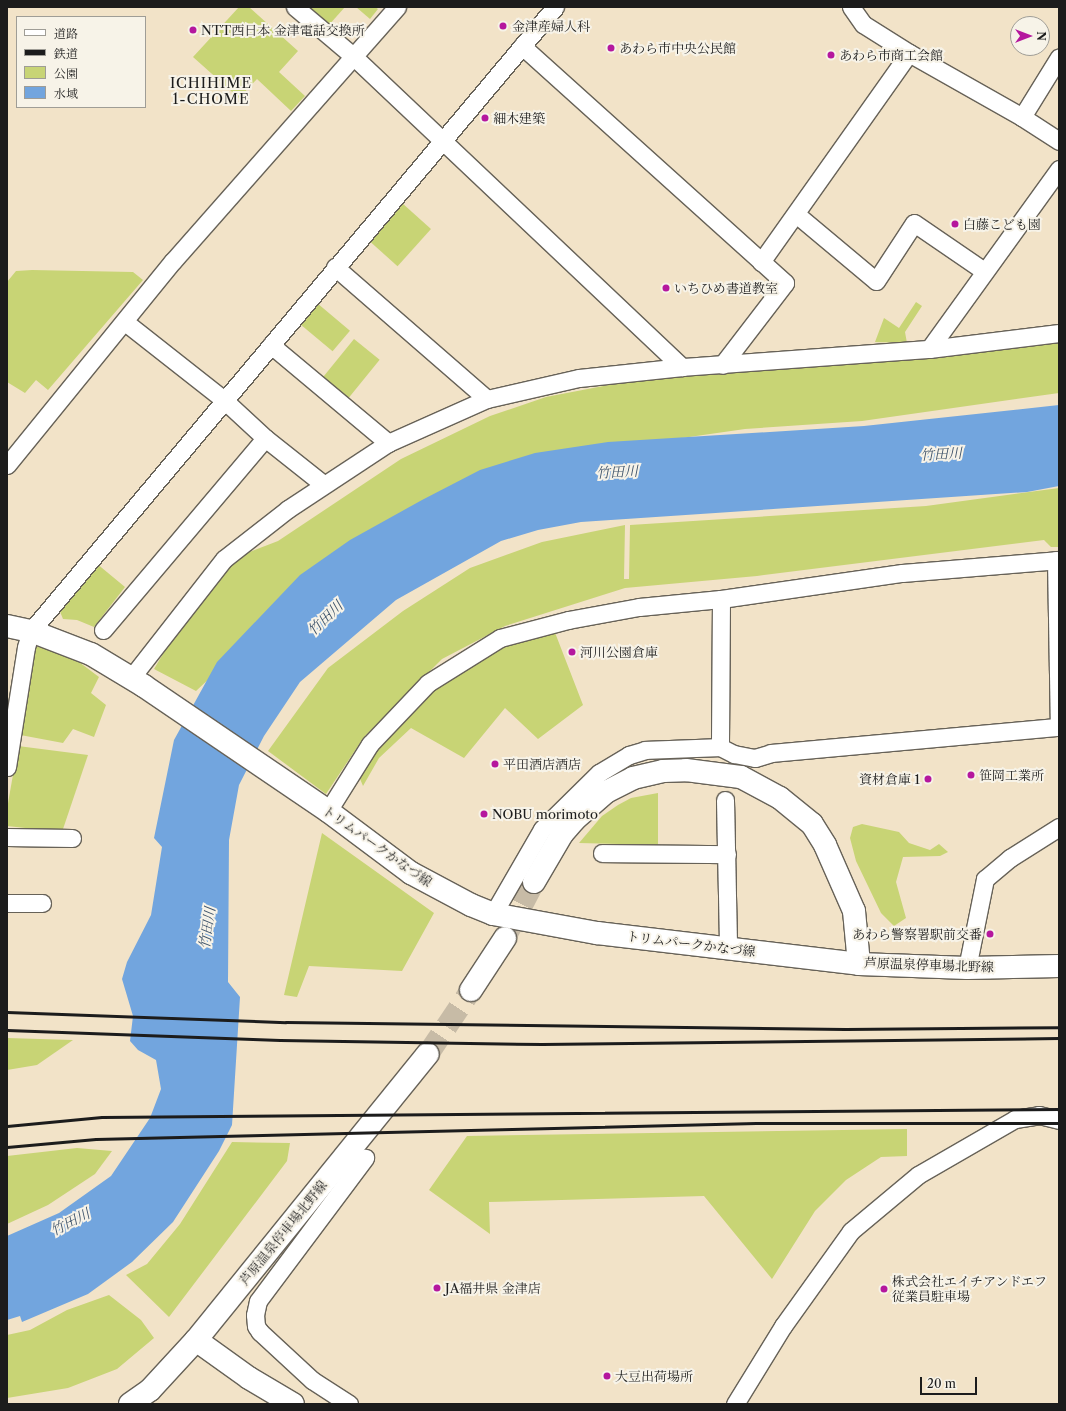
<!DOCTYPE html>
<html>
<head>
<meta charset="utf-8">
<style>
  body { margin:0 }
  #map { position:relative; width:1066px; height:1411px; overflow:hidden; background:#f2e3c8; font-family:"Libre Caslon Text","Noto Serif JP",serif }
  div>[style] { position:absolute }
  .green>* { inset:0; background:#c8d475; transform-origin:0 0 }
  .water>* { inset:0; background:#72a5de }
  .secondary-tunnel>* { height:22px; margin-top:-11px; transform-origin:0; background:repeating-linear-gradient(90deg,#c7bba6 0 22px,transparent 0 33px) }
  .roads { filter:drop-shadow(1px 0 #676258) drop-shadow(-1px 0 #676258) drop-shadow(0 1px #676258) drop-shadow(0 -1px #676258) }
  .street>* { height:17px; margin:-8.5px; padding:0 8.5px; transform-origin:8.5px; border-radius:8.5px; background:#fff }
  .secondary>* { height:22px; margin:-11px; padding:0 11px; transform-origin:11px; border-radius:11px; background:#fff }
  .rail>* { height:3px; margin:-1.5px; padding:0 1.5px; transform-origin:1.5px; border-radius:1.5px; background:#1c1c1c }
  .dots>* { width:11px; height:11px; translate:-50% -50%; box-sizing:border-box; border:2px solid #f7f3e8; border-radius:50% }
  span { translate:-50% -50%; white-space:nowrap; text-align:center; line-height:1.15; -webkit-text-stroke:4px #f7f3e8; paint-order:stroke }
  .poi-label { font-size:13px; color:#1c1c1c }
  .left { translate:0 -50%; text-align:left }
  .right { translate:-100% -50%; text-align:right }
  .street-label { font-size:13px; color:#1c1c1c }
  .neighbourhood-label { font-size:14px; color:#1c1c1c; letter-spacing:1px }
  .water-label { font-size:14px; color:#3e536a; font-style:italic }
  .frame { position:absolute; inset:0; border:8px solid #1c1c1c; pointer-events:none }
  .legend { position:absolute; left:16px; top:16px; width:130px; height:92px; box-sizing:border-box; background:#f7f3e8; border:1px solid #9f9d96; margin:0; padding:5px 7px; list-style:none; font-size:12px; color:#1c1c1c }
  .legend li { display:flex; align-items:center; gap:8px; height:20px }
  .legend b { width:20px; border:1px solid #9f9d96 }
  .north { position:absolute; left:1010px; top:16px; width:40px; height:40px; box-sizing:border-box; background:#f7f3e8; border:1px solid #9f9d96; border-radius:50%; rotate:90deg; font-size:11px; font-weight:700; line-height:16px; text-align:center; color:#1c1c1c }
  .north::after { content:''; display:block; margin:auto; width:14px; height:18px; background:#b5179e; clip-path:polygon(50% 0,100% 100%,50% 72%,0 100%) }
  .scale { position:absolute; left:920px; top:1377px; width:57px; height:18px; box-sizing:border-box; border:2px solid #1c1c1c; border-top:0; padding-left:5px; font-size:12px; line-height:14px; white-space:nowrap; color:#1c1c1c; -webkit-text-stroke:3px #f7f3e8; paint-order:stroke }
</style>
</head>
<body>
<div id="map">
  <div class="green">
    <i style="clip-path:polygon(239px 7px,249px 7px,298px 51px,279px 72px,305px 96px,291px 111px,257px 79px,239px 98px,193px 57px)"></i>
    <i style="clip-path:polygon(305px 7px,345px 7px,328px 26px)"></i>
    <i style="clip-path:polygon(356px 7px,375px 7px,378px 9px,370px 19px)"></i>
    <i style="left:402px;top:203px;width:39px;height:50px;rotate:42deg"></i>
    <i style="clip-path:polygon(32px 270px,133px 272px,143px 280px,48px 390px,36px 380px,25px 393px,7px 382px,7px 282px,16px 271px)"></i>
    <i style="clip-path:polygon(916px 302px,922px 306px,905px 332px,907px 343px,875px 342px,884px 318px,899px 328px)"></i>
    <i style="left:317px;top:303px;width:43px;height:27px;rotate:40deg"></i>
    <i style="clip-path:polygon(1059px 336px,1059px 393px,862px 421px,745px 429px,633px 445px,294px 599px,196px 691px,154px 669px,185px 617px,231px 559px,278px 541px,401px 459px,490px 416px,546px 397px,640px 379px,932px 357px)"></i>
    <i style="left:354px;top:339px;width:33px;height:50px;rotate:39deg"></i>
    <i style="clip-path:polygon(1059px 488px,1059px 547px,1051px 547px,1044px 540px,757px 576px,625px 588px,505px 626px,442px 659px,364px 737px,326px 794px,268px 751px,328px 668px,403px 611px,470px 568px,542px 542px,625px 525px,624px 579px,629px 579px,630px 525px,926px 506px)"></i>
    <i style="clip-path:polygon(96px 563px,125px 587px,94px 627px,77px 620px,63px 619px,59px 609px)"></i>
    <i style="clip-path:polygon(554px 630px,583px 705px,538px 739px,505px 708px,464px 758px,411px 728px,379px 758px,363px 786px,358px 774px,380px 743px,445px 678px,497px 646px)"></i>
    <i style="clip-path:polygon(35px 646px,71px 656px,99px 677px,91px 693px,106px 705px,94px 737px,73px 729px,63px 743px,15px 734px)"></i>
    <i style="clip-path:polygon(18px 746px,88px 755px,62px 832px,7px 826px,7px 809px)"></i>
    <i style="clip-path:polygon(658px 793px,658px 845px,579px 843px,602px 816px,618px 805px,631px 798px)"></i>
    <i style="clip-path:polygon(862px 824px,899px 832px,909px 843px,930px 850px,939px 844px,948px 852px,940px 856px,903px 857px,896px 882px,906px 918px,894px 926px,881px 913px,856px 861px,850px 838px,853px 827px)"></i>
    <i style="clip-path:polygon(322px 833px,434px 913px,402px 971px,309px 966px,297px 997px,284px 995px)"></i>
    <i style="clip-path:polygon(7px 1038px,73px 1040px,37px 1065px,7px 1070px)"></i>
    <i style="clip-path:polygon(907px 1129px,907px 1156px,881px 1157px,846px 1180px,815px 1211px,772px 1279px,704px 1196px,489px 1202px,490px 1234px,429px 1190px,467px 1136px)"></i>
    <i style="clip-path:polygon(232px 1142px,290px 1143px,287px 1161px,169px 1317px,126px 1275px,147px 1264px,180px 1224px)"></i>
    <i style="clip-path:polygon(77px 1148px,112px 1151px,95px 1174px,48px 1205px,7px 1224px,7px 1156px)"></i>
    <i style="clip-path:polygon(109px 1295px,141px 1320px,154px 1338px,117px 1369px,68px 1388px,7px 1398px,7px 1335px,30px 1330px,67px 1310px)"></i>
  </div>
  <div class="water">
    <i style="clip-path:polygon(1059px 405px,1059px 486px,1027px 492px,581px 522px,538px 530px,501px 541px,396px 600px,300px 682px,264px 736px,239px 785px,229px 840px,228px 982px,240px 997px,232px 1125px,219px 1151px,173px 1222px,132px 1262px,88px 1294px,22px 1322px,20px 1316px,7px 1320px,7px 1236px,59px 1213px,111px 1176px,150px 1118px,161px 1089px,156px 1060px,138px 1050px,130px 1041px,133px 1016px,122px 979px,127px 962px,151px 915px,162px 847px,154px 838px,174px 740px,217px 662px,300px 575px,350px 540px,422px 500px,480px 470px,535px 453px,608px 442px,864px 426px)"></i>
  </div>
  <div class="secondary-tunnel">
    <i style="left:507px;top:934px;width:59px;rotate:-62.6deg"></i>
    <i style="left:428px;top:1054px;width:77px;rotate:-56.1deg"></i>
  </div>
  <div class="roads">
    <div class="street">
      <i style="left:295px;top:7px;width:76px;rotate:40.2deg"></i>
      <i style="left:353px;top:56px;width:453px;rotate:43.4deg"></i>
      <i style="left:522px;top:46px;width:354px;rotate:42deg"></i>
      <i style="left:785px;top:283px;width:103px;rotate:127.5deg"></i>
      <i style="left:909px;top:53px;width:130px;rotate:29.5deg"></i>
      <i style="left:1022px;top:117px;width:70px;rotate:-58.3deg"></i>
      <i style="left:1022px;top:117px;width:44px;rotate:33deg"></i>
      <i style="left:1059px;top:169px;width:222px;rotate:125.8deg"></i>
      <i style="left:929px;top:349px;width:131px;rotate:-7deg"></i>
      <i style="left:796px;top:214px;width:104px;rotate:39.9deg"></i>
      <i style="left:876px;top:281px;width:69px;rotate:-56.8deg"></i>
      <i style="left:914px;top:223px;width:85px;rotate:34.4deg"></i>
      <i style="left:761px;top:262px;width:256px;rotate:-54.7deg"></i>
      <i style="left:909px;top:53px;width:54px;rotate:-147.8deg"></i>
      <i style="left:863px;top:24px;width:21px;rotate:-125deg"></i>
      <i style="left:335px;top:267px;width:201px;rotate:41deg"></i>
      <i style="left:125px;top:322px;width:126px;rotate:38.2deg"></i>
      <i style="left:224px;top:400px;width:56px;rotate:42.8deg"></i>
      <i style="left:265px;top:438px;width:74px;rotate:38.4deg"></i>
      <i style="left:271px;top:345px;width:153px;rotate:39.9deg"></i>
      <i style="left:7px;top:465px;width:263px;rotate:-50.9deg"></i>
      <i style="left:173px;top:261px;width:339px;rotate:-48.6deg"></i>
      <i style="left:1056px;top:560px;width:167px;rotate:89deg"></i>
      <i style="left:721px;top:599px;width:148px;rotate:90.4deg"></i>
      <i style="left:720px;top:747px;width:16px;rotate:27deg"></i>
      <i style="left:734px;top:754px;width:21px;rotate:11deg"></i>
      <i style="left:755px;top:758px;width:17px;rotate:-17deg"></i>
      <i style="left:771px;top:753px;width:289px;rotate:-5.2deg"></i>
      <i style="left:103px;top:630px;width:251px;rotate:-49.8deg"></i>
      <i style="left:131px;top:678px;width:151px;rotate:-52deg"></i>
      <i style="left:224px;top:559px;width:81px;rotate:-38deg"></i>
      <i style="left:288px;top:509px;width:120px;rotate:-33.4deg"></i>
      <i style="left:388px;top:443px;width:108px;rotate:-24deg"></i>
      <i style="left:487px;top:399px;width:94px;rotate:-12.9deg"></i>
      <i style="left:579px;top:378px;width:104px;rotate:-6.1deg"></i>
      <i style="left:682px;top:367px;width:248px;rotate:-4.2deg"></i>
      <i style="left:7px;top:767px;width:121px;rotate:-81deg"></i>
      <i style="left:26px;top:647px;width:17px;rotate:-73deg"></i>
      <i style="left:31px;top:631px;width:815px;rotate:-49.98deg"></i>
      <i style="left:725px;top:800px;width:148px;rotate:88.8deg"></i>
      <i style="left:328px;top:811px;width:79px;rotate:-57.9deg"></i>
      <i style="left:370px;top:744px;width:84px;rotate:-46.4deg"></i>
      <i style="left:428px;top:683px;width:85px;rotate:-32deg"></i>
      <i style="left:500px;top:638px;width:70px;rotate:-14.8deg"></i>
      <i style="left:568px;top:620px;width:72px;rotate:-10.4deg"></i>
      <i style="left:639px;top:607px;width:82px;rotate:-5.6deg"></i>
      <i style="left:721px;top:599px;width:183px;rotate:-8.2deg"></i>
      <i style="left:902px;top:573px;width:158px;rotate:-4.7deg"></i>
      <i style="left:7px;top:837px;width:65px;rotate:0.9deg"></i>
      <i style="left:602px;top:853px;width:125px;rotate:0.5deg"></i>
      <i style="left:7px;top:903px;width:35px"></i>
      <i style="left:493px;top:914px;width:98px;rotate:-60deg"></i>
      <i style="left:542px;top:829px;width:80px;rotate:-44.5deg"></i>
      <i style="left:599px;top:773px;width:35px;rotate:-31deg"></i>
      <i style="left:629px;top:755px;width:17px;rotate:-17deg"></i>
      <i style="left:645px;top:750px;width:75px;rotate:-2.3deg"></i>
      <i style="left:967px;top:968px;width:91px;rotate:-78.6deg"></i>
      <i style="left:985px;top:879px;width:33px;rotate:-40deg"></i>
      <i style="left:1010px;top:858px;width:58px;rotate:-32.3deg"></i>
      <i style="left:349px;top:1404px;width:44px;rotate:-147deg"></i>
      <i style="left:312px;top:1380px;width:71px;rotate:-137.3deg"></i>
      <i style="left:260px;top:1332px;width:7px;rotate:-124deg"></i>
      <i style="left:256px;top:1326px;width:11px;rotate:-95deg"></i>
      <i style="left:255px;top:1315px;width:14px;rotate:-78deg"></i>
      <i style="left:258px;top:1301px;width:179px;rotate:-53.2deg"></i>
      <i style="left:735px;top:1404px;width:92px;rotate:-58.4deg"></i>
      <i style="left:783px;top:1326px;width:117px;rotate:-54.4deg"></i>
      <i style="left:851px;top:1231px;width:87px;rotate:-39.9deg"></i>
      <i style="left:918px;top:1175px;width:112px;rotate:-30deg"></i>
      <i style="left:1015px;top:1119px;width:24px;rotate:-9deg"></i>
      <i style="left:1039px;top:1115px;width:21px;rotate:14deg"></i>
    </div>
    <div class="secondary">
      <i style="left:7px;top:626px;width:25px;rotate:12deg"></i>
      <i style="left:31px;top:631px;width:64px;rotate:21deg"></i>
      <i style="left:91px;top:654px;width:62px;rotate:31.1deg"></i>
      <i style="left:144px;top:686px;width:222px;rotate:34.2deg"></i>
      <i style="left:328px;top:811px;width:104px;rotate:36.8deg"></i>
      <i style="left:411px;top:873px;width:68px;rotate:28.1deg"></i>
      <i style="left:471px;top:905px;width:24px;rotate:22deg"></i>
      <i style="left:493px;top:914px;width:106px;rotate:10.4deg"></i>
      <i style="left:597px;top:933px;width:264px;rotate:6.7deg"></i>
      <i style="left:859px;top:964px;width:108px;rotate:2.1deg"></i>
      <i style="left:967px;top:968px;width:92px;rotate:-1.2deg"></i>
      <i style="left:534px;top:882px;width:56px;rotate:-59.7deg"></i>
      <i style="left:562px;top:834px;width:18px;rotate:-49deg"></i>
      <i style="left:574px;top:820px;width:43px;rotate:-41.2deg"></i>
      <i style="left:606px;top:792px;width:30px;rotate:-27deg"></i>
      <i style="left:633px;top:778px;width:31px;rotate:-13deg"></i>
      <i style="left:663px;top:771px;width:23px;rotate:-2deg"></i>
      <i style="left:686px;top:770px;width:55px;rotate:7.3deg"></i>
      <i style="left:741px;top:777px;width:44px;rotate:28.3deg"></i>
      <i style="left:780px;top:798px;width:41px;rotate:39.1deg"></i>
      <i style="left:812px;top:824px;width:25px;rotate:58deg"></i>
      <i style="left:825px;top:845px;width:72px;rotate:66.3deg"></i>
      <i style="left:854px;top:911px;width:53px;rotate:84.6deg"></i>
      <i style="left:471px;top:990px;width:62px;rotate:-56.8deg"></i>
      <i style="left:196px;top:1340px;width:65px;rotate:35.6deg"></i>
      <i style="left:249px;top:1378px;width:51px;rotate:30.6deg"></i>
      <i style="left:130px;top:1404px;width:24px;rotate:-35deg"></i>
      <i style="left:150px;top:1390px;width:68px;rotate:-47.4deg"></i>
      <i style="left:196px;top:1340px;width:368px;rotate:-51deg"></i>
    </div>
  </div>
  <div class="rail">
    <i style="left:7px;top:1012px;width:279px;rotate:2.1deg"></i>
    <i style="left:286px;top:1022px;width:559px;rotate:0.72deg"></i>
    <i style="left:845px;top:1029px;width:214px;rotate:-0.5deg"></i>
    <i style="left:7px;top:1030px;width:273px;rotate:2.1deg"></i>
    <i style="left:280px;top:1040px;width:262px;rotate:0.9deg"></i>
    <i style="left:542px;top:1044px;width:517px;rotate:-0.66deg"></i>
    <i style="left:7px;top:1126px;width:95px;rotate:-5.4deg"></i>
    <i style="left:102px;top:1117px;width:957px;rotate:-0.48deg"></i>
    <i style="left:7px;top:1147px;width:89px;rotate:-5.1deg"></i>
    <i style="left:96px;top:1139px;width:660px;rotate:-1.39deg"></i>
    <i style="left:756px;top:1123px;width:303px"></i>
  </div>
  <div class="dots">
    <i style="left:503px;top:26px;background:#b5179e"></i>
    <i style="left:193px;top:30px;background:#b5179e"></i>
    <i style="left:611px;top:48px;background:#b5179e"></i>
    <i style="left:831px;top:55px;background:#b5179e"></i>
    <i style="left:485px;top:118px;background:#b5179e"></i>
    <i style="left:955px;top:224px;background:#b5179e"></i>
    <i style="left:666px;top:288px;background:#b5179e"></i>
    <i style="left:572px;top:652px;background:#b5179e"></i>
    <i style="left:495px;top:764px;background:#b5179e"></i>
    <i style="left:971px;top:775px;background:#b5179e"></i>
    <i style="left:928px;top:779px;background:#b5179e"></i>
    <i style="left:484px;top:814px;background:#b5179e"></i>
    <i style="left:990px;top:934px;background:#b5179e"></i>
    <i style="left:437px;top:1288px;background:#b5179e"></i>
    <i style="left:884px;top:1289px;background:#b5179e"></i>
    <i style="left:607px;top:1376px;background:#b5179e"></i>
  </div>
  <div class="poi-label">
    <span class="left" style="left:512px;top:26px">金津産婦人科</span>
    <span class="left" style="left:201px;top:30px">NTT西日本 金津電話交換所</span>
    <span class="left" style="left:619px;top:48px">あわら市中央公民館</span>
    <span class="left" style="left:839px;top:55px">あわら市商工会館</span>
    <span class="left" style="left:493px;top:118px">細木建築</span>
    <span class="left" style="left:963px;top:224px">白藤こども園</span>
    <span class="left" style="left:674px;top:288px">いちひめ書道教室</span>
    <span class="left" style="left:580px;top:652px">河川公園倉庫</span>
    <span class="left" style="left:503px;top:764px">平田酒店酒店</span>
    <span class="left" style="left:979px;top:775px">笹岡工業所</span>
    <span class="right" style="left:920px;top:779px">資材倉庫 1</span>
    <span class="left" style="left:492px;top:814px">NOBU morimoto</span>
    <span class="right" style="left:982px;top:934px">あわら警察署駅前交番</span>
    <span class="left" style="left:892px;top:1289px">株式会社エイチアンドエフ<br>従業員駐車場</span>
    <span class="left" style="left:445px;top:1288px">JA福井県 金津店</span>
    <span class="left" style="left:615px;top:1376px">大豆出荷場所</span>
  </div>
  <div class="street-label">
    <span style="left:377px;top:846px;rotate:35deg">トリムパークかなづ線</span>
    <span style="left:691px;top:944px;rotate:7deg">トリムパークかなづ線</span>
    <span style="left:929px;top:965px;rotate:2deg">芦原温泉停車場北野線</span>
    <span style="left:283px;top:1233px;rotate:-51deg">芦原温泉停車場北野線</span>
  </div>
  <div class="neighbourhood-label">
    <span style="left:211px;top:91px">ICHIHIME<br>1-CHOME</span>
  </div>
  <div class="water-label">
    <span style="left:941px;top:454px;rotate:-3deg">竹田川</span>
    <span style="left:617px;top:472px;rotate:-3deg">竹田川</span>
    <span style="left:325px;top:618px;rotate:-44deg">竹田川</span>
    <span style="left:207px;top:928px;rotate:-82deg">竹田川</span>
    <span style="left:70px;top:1222px;rotate:-27deg">竹田川</span>
  </div>
  <div class="frame"></div>
  <ul class="legend">
  <li><b style="height:5px;background:#fff"></b>道路</li>
  <li><b style="height:5px;background:#1c1c1c"></b>鉄道</li>
  <li><b style="height:11px;background:#c8d475"></b>公園</li>
  <li><b style="height:11px;background:#72a5de"></b>水域</li>
  </ul>
  <div class="north">N</div>
  <div class="scale">20 m</div>
</div>
</body>
</html>
